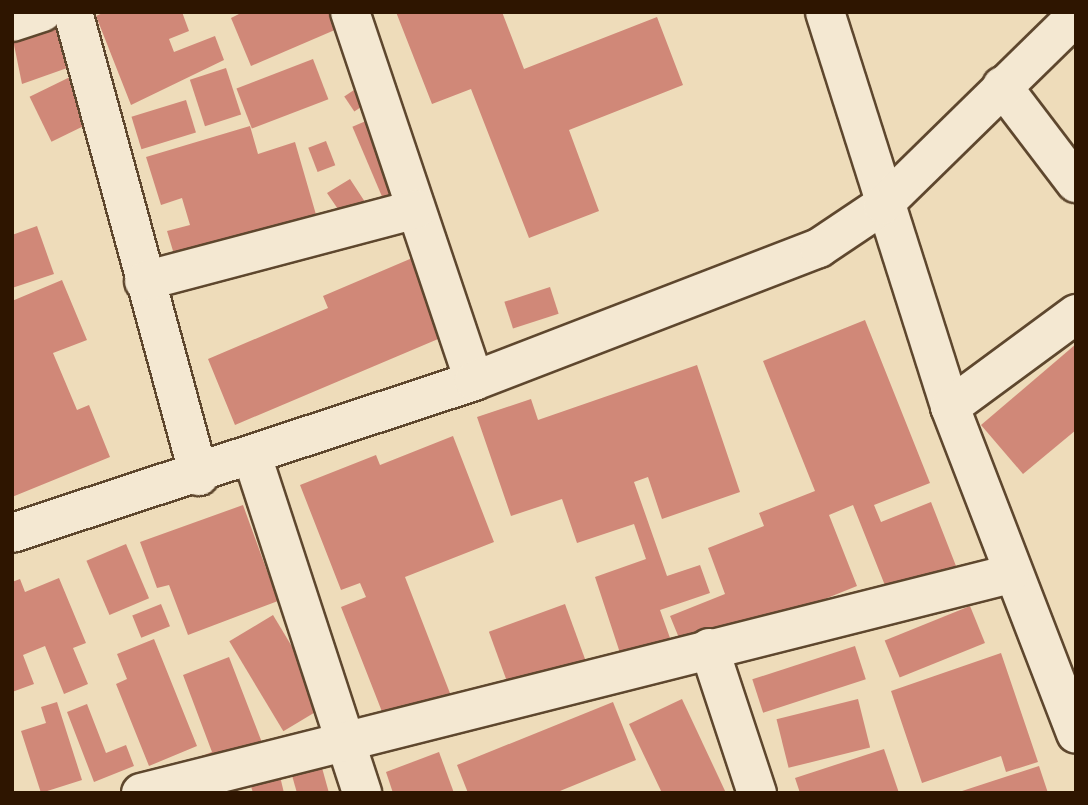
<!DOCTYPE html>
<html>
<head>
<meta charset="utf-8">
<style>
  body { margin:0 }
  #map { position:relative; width:1088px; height:805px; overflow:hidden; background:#eedcba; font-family:Vollkorn,serif }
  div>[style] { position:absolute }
  .building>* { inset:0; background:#d08878; transform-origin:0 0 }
  .roads { filter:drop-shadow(2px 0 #5e472e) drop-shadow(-2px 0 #5e472e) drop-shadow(0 2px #5e472e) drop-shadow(0 -2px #5e472e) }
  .minor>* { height:38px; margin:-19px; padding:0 19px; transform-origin:19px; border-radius:19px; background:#f4e8d2 }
  .secondary>* { height:38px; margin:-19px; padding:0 19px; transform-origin:19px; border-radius:19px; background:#f4e8d2 }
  span { translate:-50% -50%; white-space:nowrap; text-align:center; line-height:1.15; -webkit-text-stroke:6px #f4e8d2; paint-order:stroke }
  .frame { position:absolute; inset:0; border:14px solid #2e1500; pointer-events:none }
</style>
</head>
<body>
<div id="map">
  <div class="building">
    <i style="clip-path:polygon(105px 12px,182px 12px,189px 31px,169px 39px,174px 52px,215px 36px,224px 60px,131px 105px,96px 16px)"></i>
    <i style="clip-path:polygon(243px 12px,355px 12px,358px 20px,251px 66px,231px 18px)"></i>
    <i style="clip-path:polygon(396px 12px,502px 12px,524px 69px,657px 17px,683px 85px,569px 130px,599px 211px,529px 238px,471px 89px,432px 104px)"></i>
    <i style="clip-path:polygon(54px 21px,70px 67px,22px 84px,12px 35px)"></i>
    <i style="left:313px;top:59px;width:43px;height:82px;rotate:69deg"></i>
    <i style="left:226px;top:68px;width:49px;height:38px;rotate:72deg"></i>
    <i style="left:70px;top:77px;width:50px;height:45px;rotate:64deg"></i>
    <i style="left:360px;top:86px;width:18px;height:19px;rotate:56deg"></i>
    <i style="left:186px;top:100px;width:34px;height:57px;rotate:73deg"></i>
    <i style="left:380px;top:115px;width:88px;height:30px;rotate:67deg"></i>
    <i style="clip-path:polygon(250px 126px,258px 154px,295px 142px,319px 225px,344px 218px,327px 193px,350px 179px,367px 205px,353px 240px,185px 291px,167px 231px,190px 225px,182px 198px,161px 205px,146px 157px)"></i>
    <i style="left:326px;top:141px;width:26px;height:19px;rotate:69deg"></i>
    <i style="clip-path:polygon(37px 226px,54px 274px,12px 288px,12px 235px)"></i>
    <i style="clip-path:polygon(424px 253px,457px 331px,235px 425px,208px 359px,328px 308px,323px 296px)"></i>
    <i style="clip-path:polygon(62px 280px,87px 340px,53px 353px,77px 410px,89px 405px,110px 457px,12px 497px,12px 301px)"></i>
    <i style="left:550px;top:287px;width:28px;height:48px;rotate:72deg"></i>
    <i style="clip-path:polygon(865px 320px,930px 483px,874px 505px,881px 522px,931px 502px,956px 566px,888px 593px,853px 505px,829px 515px,857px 586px,686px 655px,670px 616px,725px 594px,708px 548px,764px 526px,759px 513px,815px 491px,763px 361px)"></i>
    <i style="clip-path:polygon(1076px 344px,1076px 430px,1023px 474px,981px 425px)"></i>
    <i style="clip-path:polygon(697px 365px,740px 492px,662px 519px,648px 477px,634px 482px,667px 576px,700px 565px,710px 593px,660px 610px,670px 638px,621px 656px,595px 577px,646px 559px,634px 524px,577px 543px,562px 499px,511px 516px,477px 417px,531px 399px,538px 420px)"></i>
    <i style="clip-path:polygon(453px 436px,494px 542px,405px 577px,453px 701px,388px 727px,341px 607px,366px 597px,360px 583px,341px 590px,300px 485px,376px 455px,380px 465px)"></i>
    <i style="clip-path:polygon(243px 505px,278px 601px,188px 635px,169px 585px,157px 588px,140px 542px)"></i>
    <i style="left:126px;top:544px;width:59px;height:43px;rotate:67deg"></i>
    <i style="clip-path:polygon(59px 578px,86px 643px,73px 648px,88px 684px,64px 694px,45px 646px,23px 655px,34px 684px,12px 692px,12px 582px,20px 579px,25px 592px)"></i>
    <i style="left:161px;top:604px;width:24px;height:31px;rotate:68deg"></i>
    <i style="left:565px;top:604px;width:63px;height:81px;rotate:70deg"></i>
    <i style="left:970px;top:606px;width:40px;height:92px;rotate:68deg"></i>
    <i style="left:273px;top:615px;width:105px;height:51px;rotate:59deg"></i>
    <i style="clip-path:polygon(154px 639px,197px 746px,149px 766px,116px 684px,127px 679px,117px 654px)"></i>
    <i style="left:855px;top:646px;width:35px;height:108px;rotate:72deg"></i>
    <i style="clip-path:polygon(1001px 653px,1038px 762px,1006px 772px,1001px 756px,922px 783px,891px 691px)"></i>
    <i style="clip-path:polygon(229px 657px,266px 753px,160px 772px,212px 752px,183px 675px)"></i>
    <i style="clip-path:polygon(682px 699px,726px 793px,662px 793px,629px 724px)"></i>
    <i style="left:858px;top:699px;width:50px;height:84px;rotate:76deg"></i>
    <i style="clip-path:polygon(57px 702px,82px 780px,41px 793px,21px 731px,46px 723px,41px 707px)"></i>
    <i style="clip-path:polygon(613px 702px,636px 760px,555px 793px,468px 793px,457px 765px)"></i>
    <i style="clip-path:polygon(87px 704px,106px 753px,126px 745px,134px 766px,94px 782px,67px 712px)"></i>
    <i style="clip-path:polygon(884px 749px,899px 793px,800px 793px,795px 778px)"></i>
    <i style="clip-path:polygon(439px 752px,454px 793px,393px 793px,386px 772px)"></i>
    <i style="clip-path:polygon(319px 757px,329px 793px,297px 793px,289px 765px)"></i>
    <i style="clip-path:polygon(1039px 766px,1048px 793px,959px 793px,959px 792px)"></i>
    <i style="clip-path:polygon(278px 768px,284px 793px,253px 793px,248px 776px)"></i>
  </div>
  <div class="roads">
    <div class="minor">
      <i style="left:73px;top:12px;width:481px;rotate:74.8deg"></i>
      <i style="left:350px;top:12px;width:389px;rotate:71.4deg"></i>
      <i style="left:825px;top:12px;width:414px;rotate:72.4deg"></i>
      <i style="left:950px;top:407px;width:350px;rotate:68.9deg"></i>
      <i style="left:12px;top:22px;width:32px;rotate:-18deg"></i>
      <i style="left:1002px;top:86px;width:122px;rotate:52.7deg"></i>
      <i style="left:144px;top:281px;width:281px;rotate:-14.8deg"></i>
      <i style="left:950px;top:407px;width:157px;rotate:-36.4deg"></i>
      <i style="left:253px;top:459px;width:351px;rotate:71.9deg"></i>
      <i style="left:709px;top:648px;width:153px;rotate:71.7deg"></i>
      <i style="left:141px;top:793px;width:896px;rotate:-14.14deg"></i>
    </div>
    <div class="secondary">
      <i style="left:12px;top:533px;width:486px;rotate:-18.2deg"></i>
      <i style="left:474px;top:381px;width:370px;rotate:-21.1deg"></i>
      <i style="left:819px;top:248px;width:77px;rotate:-33.9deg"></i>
      <i style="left:883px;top:205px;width:270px;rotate:-44.4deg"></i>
    </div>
  </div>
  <div class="frame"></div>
</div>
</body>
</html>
